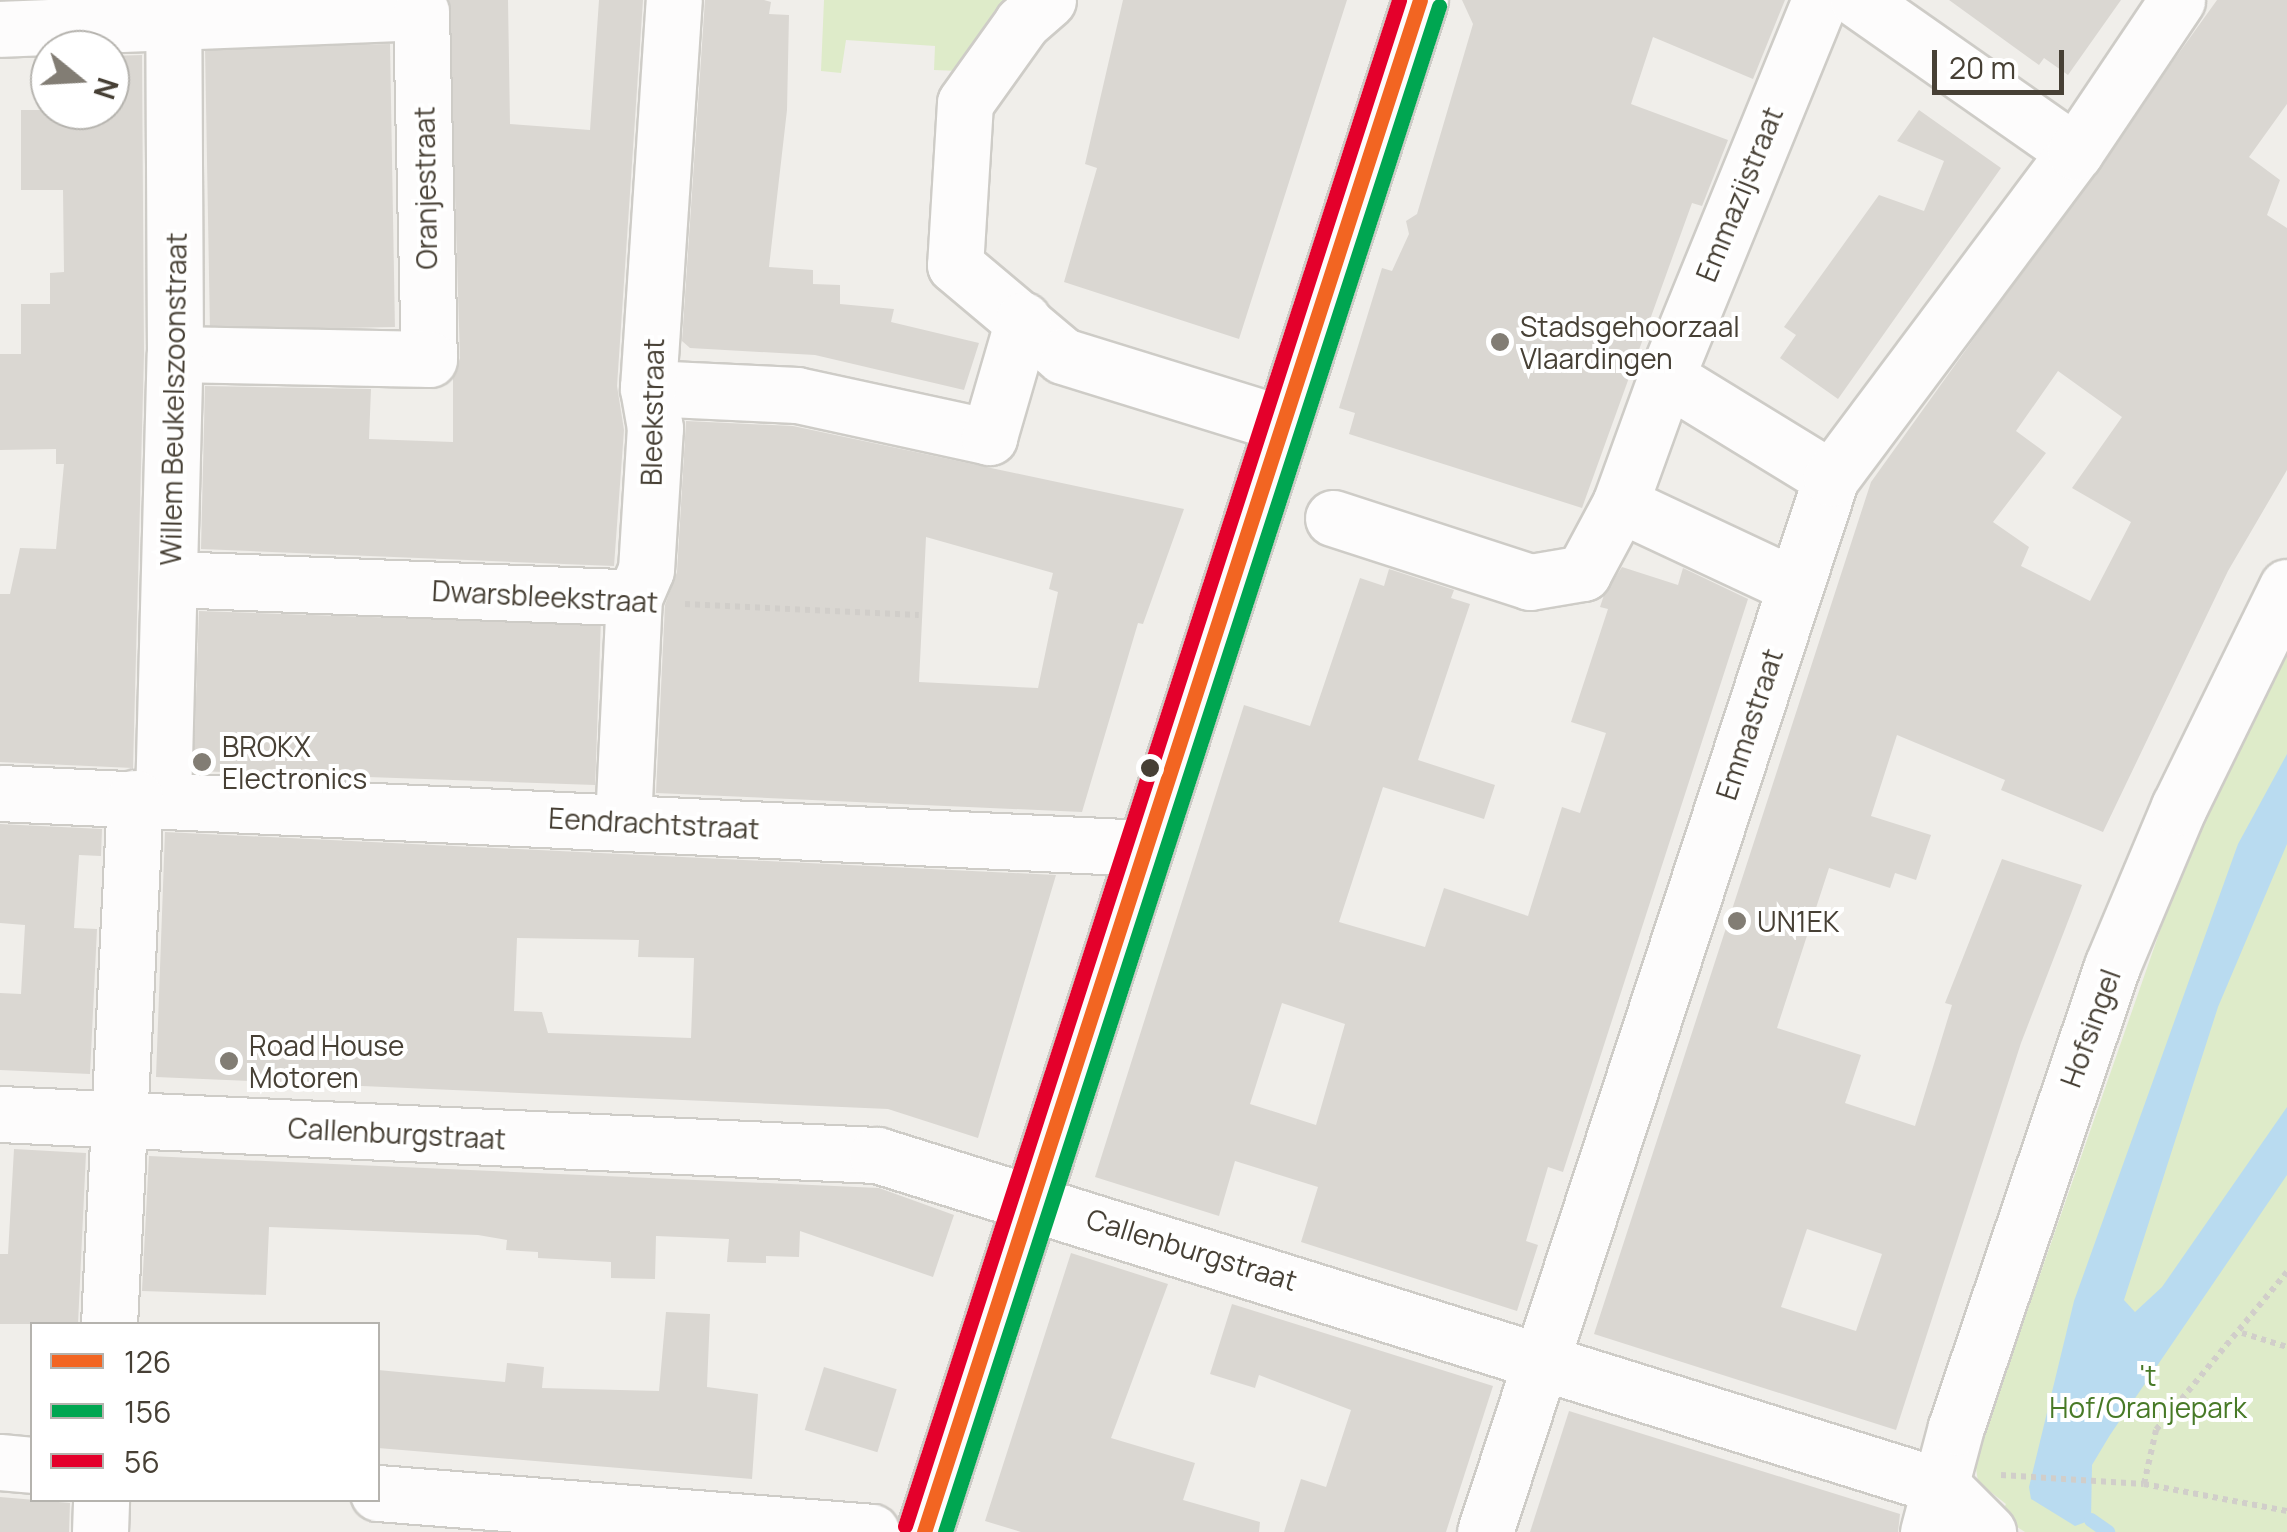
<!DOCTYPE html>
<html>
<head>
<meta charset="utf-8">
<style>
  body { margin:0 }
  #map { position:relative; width:2287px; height:1532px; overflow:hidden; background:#f0eeea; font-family:Manrope,sans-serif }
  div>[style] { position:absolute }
  .green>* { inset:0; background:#deebc9 }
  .water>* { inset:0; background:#b9dbf0 }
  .stream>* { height:14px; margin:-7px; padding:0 7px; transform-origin:7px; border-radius:7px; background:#b9dbf0 }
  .building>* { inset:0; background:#dad7d2; transform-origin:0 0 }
  .path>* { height:6px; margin-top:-3px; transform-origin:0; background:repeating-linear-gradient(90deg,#d1ceca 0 5px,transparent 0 10px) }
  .roads { filter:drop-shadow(2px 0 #ceccc7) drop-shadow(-2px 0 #ceccc7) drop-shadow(0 2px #ceccc7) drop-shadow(0 -2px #ceccc7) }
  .minor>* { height:55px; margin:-27.5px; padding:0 27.5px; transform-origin:27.5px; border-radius:27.5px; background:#fdfcfc }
  .bus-1>* { height:15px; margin:-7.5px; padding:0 7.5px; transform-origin:7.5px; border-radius:7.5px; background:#f26522 }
  .bus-2>* { height:15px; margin:-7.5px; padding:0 7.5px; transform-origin:7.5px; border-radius:7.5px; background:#00a651 }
  .bus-3>* { height:15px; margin:-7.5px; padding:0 7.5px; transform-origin:7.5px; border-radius:7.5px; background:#e4002b }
  .dots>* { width:28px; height:28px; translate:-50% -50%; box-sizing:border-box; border:5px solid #fff; border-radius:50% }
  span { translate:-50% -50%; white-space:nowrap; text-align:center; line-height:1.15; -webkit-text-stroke:8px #fff; paint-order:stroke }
  .street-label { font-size:28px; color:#474035 }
  .poi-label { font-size:28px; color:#474035 }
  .left { translate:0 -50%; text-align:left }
  .park-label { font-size:28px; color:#487a27 }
  .legend { position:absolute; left:30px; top:1322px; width:350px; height:180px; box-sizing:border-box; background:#fff; border:2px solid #b5b3ae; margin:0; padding:12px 18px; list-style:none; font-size:30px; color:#474035 }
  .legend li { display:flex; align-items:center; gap:20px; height:50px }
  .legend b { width:50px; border:2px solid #b5b3ae }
  .north { position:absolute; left:30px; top:30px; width:100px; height:100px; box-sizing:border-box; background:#fff; border:2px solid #b5b3ae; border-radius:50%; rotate:108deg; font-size:28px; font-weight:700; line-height:40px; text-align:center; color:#474035 }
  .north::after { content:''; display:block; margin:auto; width:35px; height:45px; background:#827d74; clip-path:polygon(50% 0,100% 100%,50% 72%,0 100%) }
  .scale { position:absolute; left:1932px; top:50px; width:132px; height:45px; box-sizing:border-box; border:5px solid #474035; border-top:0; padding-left:12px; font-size:30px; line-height:35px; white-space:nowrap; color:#474035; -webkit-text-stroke:8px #fff; paint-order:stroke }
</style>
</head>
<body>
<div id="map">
  <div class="green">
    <i style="clip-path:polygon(824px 0,1020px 0,959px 71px,934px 70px,935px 46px,846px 40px,841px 73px,821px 71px)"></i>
    <i style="clip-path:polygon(2287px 654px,2287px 1532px,2025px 1532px,2000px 1516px,2006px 1504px,1978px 1482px,1975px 1461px,2191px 842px)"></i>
  </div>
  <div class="water">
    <i style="clip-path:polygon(2287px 754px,2287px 844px,2218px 1007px,2124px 1300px,2135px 1312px,2162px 1287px,2287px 1107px,2287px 1175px,2110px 1435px,2092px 1465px,2091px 1520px,2075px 1526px,2031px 1499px,2029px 1487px,2074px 1301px,2238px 844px)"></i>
  </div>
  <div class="stream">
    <i style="left:2091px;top:1520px;width:21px;rotate:35deg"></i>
  </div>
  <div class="building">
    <i style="clip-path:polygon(449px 0,508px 0,510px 124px,590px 130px,599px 0,643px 0,617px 386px,624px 430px,614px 566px,201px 549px,205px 386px,371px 389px,369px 439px,453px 442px,453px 378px,460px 358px)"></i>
    <i style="clip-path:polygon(705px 0,764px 0,771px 2px,769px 14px,789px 15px,787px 110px,769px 267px,813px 270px,813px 284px,840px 285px,840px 304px,894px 309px,891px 322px,979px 343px,964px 390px,815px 355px,690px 348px,682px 341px)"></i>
    <i style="clip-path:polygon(1123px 0,1347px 0,1239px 339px,1064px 282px,1097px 168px,1085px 164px)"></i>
    <i style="clip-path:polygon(1462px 0,1785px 0,1753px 79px,1653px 37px,1631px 104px,1728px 140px,1702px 206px,1692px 203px,1582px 508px,1349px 434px,1355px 413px,1339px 408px,1382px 268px,1392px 271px,1409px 234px,1406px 221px,1417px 214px,1473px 24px)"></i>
    <i style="clip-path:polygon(1949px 0,2121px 0,2068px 75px,2044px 58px,2039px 65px)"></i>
    <i style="clip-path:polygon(evenodd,2217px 0,2287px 0,2287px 104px,2249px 157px,2280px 180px,2267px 215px,2287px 228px,2287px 470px,2228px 571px,2103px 832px,2001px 790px,2005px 780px,1897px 735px,1871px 816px,1931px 835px,1916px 880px,1895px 873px,1890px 888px,1829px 868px,1777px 1028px,1861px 1055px,1845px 1103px,1915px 1126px,1952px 1005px,1945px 1003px,2002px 859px,2082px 885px,2021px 1043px,1896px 1430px,1594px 1334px,1871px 482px,2217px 0,2058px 371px,2122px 417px,2072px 488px,2131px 522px,2090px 601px,2021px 566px,2029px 547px,1993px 522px,2046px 453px,2016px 431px,2058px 371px,2217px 0,1807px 1229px,1882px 1254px,1856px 1331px,1781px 1307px,1807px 1229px)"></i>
    <i style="left:390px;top:44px;width:283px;height:185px;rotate:89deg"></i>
    <i style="clip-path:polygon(142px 55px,144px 354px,133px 768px,0 762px,0 594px,10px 594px,20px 548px,56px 549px,64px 464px,56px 464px,56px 449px,0 450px,0 354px,21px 354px,21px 304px,50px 304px,50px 273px,64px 272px,63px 190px,21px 190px,21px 110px,110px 110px,110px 56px)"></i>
    <i style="clip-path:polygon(1919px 110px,2001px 168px,1838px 399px,1780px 358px,1796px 335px,1784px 327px,1879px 195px,1924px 211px,1944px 161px,1897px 141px)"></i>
    <i style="clip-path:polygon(evenodd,686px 421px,793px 426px,1184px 509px,1143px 624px,1138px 623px,1082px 812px,656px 793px,665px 605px,677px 572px,686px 421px,926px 537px,1053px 573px,1049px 589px,1058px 592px,1038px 688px,919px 682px,926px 537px)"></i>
    <i style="clip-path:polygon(evenodd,1622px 567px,1678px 585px,1683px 568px,1748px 599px,1563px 1172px,1548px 1167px,1526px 1241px,1538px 1245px,1517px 1311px,1301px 1242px,1318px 1187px,1235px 1161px,1219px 1216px,1095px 1177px,1244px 705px,1310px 726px,1360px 578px,1384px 586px,1389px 569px,1454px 590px,1451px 598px,1470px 604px,1418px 760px,1495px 785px,1484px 819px,1383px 787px,1339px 922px,1425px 947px,1444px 888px,1528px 916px,1562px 807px,1580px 813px,1606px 733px,1571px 722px,1608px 609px,1600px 607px,1604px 595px,1622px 567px,1282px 1003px,1345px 1024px,1316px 1125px,1250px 1104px,1282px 1003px)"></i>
    <i style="left:199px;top:611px;width:402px;height:160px;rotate:2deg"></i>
    <i style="clip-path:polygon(0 824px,102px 829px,101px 856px,79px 855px,74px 928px,97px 929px,90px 1074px,0 1070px,0 993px,21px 994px,25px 925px,0 923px)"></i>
    <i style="clip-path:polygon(evenodd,165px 832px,1056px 875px,978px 1138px,888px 1109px,156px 1077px,165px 832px,517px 938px,639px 940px,638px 957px,694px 958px,691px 1038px,548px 1033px,542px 1012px,514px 1011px,517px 938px)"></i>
    <i style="clip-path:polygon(14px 1149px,86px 1153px,78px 1324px,0 1324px,0 1254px,8px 1254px)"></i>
    <i style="clip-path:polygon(149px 1156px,879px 1188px,954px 1215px,933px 1277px,800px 1231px,799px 1257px,766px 1256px,766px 1263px,727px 1262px,729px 1239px,656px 1236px,655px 1279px,611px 1278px,611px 1262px,538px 1258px,538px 1252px,506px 1250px,507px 1240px,478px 1235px,269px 1227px,266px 1295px,142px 1291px)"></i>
    <i style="clip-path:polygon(1071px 1253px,1168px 1284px,1111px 1438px,1195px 1463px,1183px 1500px,1260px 1522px,1259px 1532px,1021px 1532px,985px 1521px)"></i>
    <i style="clip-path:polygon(1232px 1304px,1493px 1386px,1446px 1532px,1284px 1532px,1301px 1479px,1326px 1487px,1351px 1410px,1259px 1375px,1255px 1388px,1210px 1374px)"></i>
    <i style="clip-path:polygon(666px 1312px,710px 1314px,707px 1387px,758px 1394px,752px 1479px,378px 1448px,378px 1370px,505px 1382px,507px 1363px,544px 1367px,542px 1388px,659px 1391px)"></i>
    <i style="left:824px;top:1367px;width:76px;height:66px;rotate:17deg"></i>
    <i style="clip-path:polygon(1569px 1411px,1900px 1514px,1898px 1532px,1530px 1532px)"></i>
    <i style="clip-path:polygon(0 1497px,70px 1503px,69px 1532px,0 1532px)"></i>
  </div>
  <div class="path">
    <i style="left:685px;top:604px;width:234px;rotate:2.7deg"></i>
    <i style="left:2287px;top:1272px;width:205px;rotate:129.7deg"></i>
    <i style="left:2156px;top:1430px;width:55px;rotate:102.5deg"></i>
    <i style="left:2144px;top:1484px;width:146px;rotate:10.7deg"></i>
    <i style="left:2242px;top:1333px;width:47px;rotate:17.3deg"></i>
    <i style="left:2001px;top:1475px;width:143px;rotate:3.6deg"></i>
  </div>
  <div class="roads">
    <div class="minor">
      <i style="left:1048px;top:0;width:35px;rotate:139deg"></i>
      <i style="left:1022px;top:23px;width:98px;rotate:125.5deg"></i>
      <i style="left:965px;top:103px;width:162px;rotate:93.5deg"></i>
      <i style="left:955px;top:265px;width:141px;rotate:40.1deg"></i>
      <i style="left:1063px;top:356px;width:230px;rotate:17.2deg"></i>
      <i style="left:1820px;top:0;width:407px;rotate:112.2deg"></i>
      <i style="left:1666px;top:377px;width:193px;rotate:31.5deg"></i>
      <i style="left:1858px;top:0;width:265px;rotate:35deg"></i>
      <i style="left:0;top:29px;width:421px;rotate:-2.3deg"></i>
      <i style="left:421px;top:12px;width:347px;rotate:88.7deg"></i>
      <i style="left:429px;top:359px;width:254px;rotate:-178.9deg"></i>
      <i style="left:1666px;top:377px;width:135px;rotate:109.9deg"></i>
      <i style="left:1620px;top:504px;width:193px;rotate:25.1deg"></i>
      <i style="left:648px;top:388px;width:149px;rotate:2.7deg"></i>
      <i style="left:797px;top:395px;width:197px;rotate:12.3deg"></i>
      <i style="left:989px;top:437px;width:122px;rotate:-73.8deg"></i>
      <i style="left:1333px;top:518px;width:207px;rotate:18deg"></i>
      <i style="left:1530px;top:582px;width:54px;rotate:-9.6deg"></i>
      <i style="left:1583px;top:573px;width:78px;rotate:-61.8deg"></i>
      <i style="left:171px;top:579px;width:463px;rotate:2.3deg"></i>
      <i style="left:0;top:793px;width:1145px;rotate:2.75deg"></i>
      <i style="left:163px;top:799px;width:445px;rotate:-88.5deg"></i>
      <i style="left:175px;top:354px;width:354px;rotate:-90.3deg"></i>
      <i style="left:623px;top:821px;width:223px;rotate:-87.2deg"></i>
      <i style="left:634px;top:598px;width:30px;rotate:-67deg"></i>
      <i style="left:646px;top:570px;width:142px;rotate:-86.4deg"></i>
      <i style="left:655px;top:428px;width:41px;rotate:-99.9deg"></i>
      <i style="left:648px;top:388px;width:389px;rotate:-86.2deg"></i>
      <i style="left:0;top:1114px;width:878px;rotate:2.68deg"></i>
      <i style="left:877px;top:1155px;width:1117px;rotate:17.3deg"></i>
      <i style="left:1943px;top:1487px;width:64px;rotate:45deg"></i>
      <i style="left:109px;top:1324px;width:527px;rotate:-87.17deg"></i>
      <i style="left:0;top:1462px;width:32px;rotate:5deg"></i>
      <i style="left:378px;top:1493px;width:495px;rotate:4.5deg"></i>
      <i style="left:100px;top:1532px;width:32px;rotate:-88deg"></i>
      <i style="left:924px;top:1532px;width:1610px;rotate:-72.06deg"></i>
      <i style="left:1485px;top:1532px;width:1109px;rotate:-71.83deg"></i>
      <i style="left:1831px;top:478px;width:407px;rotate:-53.2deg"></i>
      <i style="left:2075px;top:152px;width:183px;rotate:-56.1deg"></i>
      <i style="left:1928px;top:1532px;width:109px;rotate:-75.1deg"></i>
      <i style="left:1956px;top:1427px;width:487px;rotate:-71.3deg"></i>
      <i style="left:2112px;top:966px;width:173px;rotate:-67.2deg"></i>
      <i style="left:2179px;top:807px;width:245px;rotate:-63.9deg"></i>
    </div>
  </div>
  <div class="bus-1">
    <i style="left:924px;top:1532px;width:1610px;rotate:-72.06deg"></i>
  </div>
  <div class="bus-2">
    <i style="left:945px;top:1532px;width:1604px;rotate:-72.06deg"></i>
  </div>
  <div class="bus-3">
    <i style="left:905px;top:1526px;width:1604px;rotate:-72.06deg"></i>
  </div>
  <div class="dots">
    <i style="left:1500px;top:342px;background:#827d74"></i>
    <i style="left:202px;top:762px;background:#827d74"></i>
    <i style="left:1150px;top:768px;background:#474035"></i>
    <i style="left:1737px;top:921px;background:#827d74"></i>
    <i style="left:229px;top:1061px;background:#827d74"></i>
  </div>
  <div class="street-label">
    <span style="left:425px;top:188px;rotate:-91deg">Oranjestraat</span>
    <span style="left:1739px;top:194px;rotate:-68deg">Emmazijstraat</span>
    <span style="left:173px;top:399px;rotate:-89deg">Willem Beukelszoonstraat</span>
    <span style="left:652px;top:412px;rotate:-89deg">Bleekstraat</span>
    <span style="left:545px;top:596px;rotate:3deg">Dwarsbleekstraat</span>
    <span style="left:1749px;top:724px;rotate:-72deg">Emmastraat</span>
    <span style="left:654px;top:823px;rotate:3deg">Eendrachtstraat</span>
    <span style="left:2090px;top:1028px;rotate:-70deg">Hofsingel</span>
    <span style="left:397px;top:1133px;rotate:3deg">Callenburgstraat</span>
    <span style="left:1192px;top:1249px;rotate:17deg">Callenburgstraat</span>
  </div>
  <div class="poi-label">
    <span class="left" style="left:1520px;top:342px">Stadsgehoorzaal<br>Vlaardingen</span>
    <span class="left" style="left:222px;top:762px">BROKX<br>Electronics</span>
    <span class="left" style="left:1757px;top:921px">UN1EK</span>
    <span class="left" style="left:249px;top:1061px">Road House<br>Motoren</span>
  </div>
  <div class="park-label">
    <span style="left:2148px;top:1391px">'t<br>Hof/Oranjepark</span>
  </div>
  <ul class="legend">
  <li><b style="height:12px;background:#f26522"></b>126</li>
  <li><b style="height:12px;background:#00a651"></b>156</li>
  <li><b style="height:12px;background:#e4002b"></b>56</li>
  </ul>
  <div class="north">N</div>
  <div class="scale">20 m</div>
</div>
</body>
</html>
